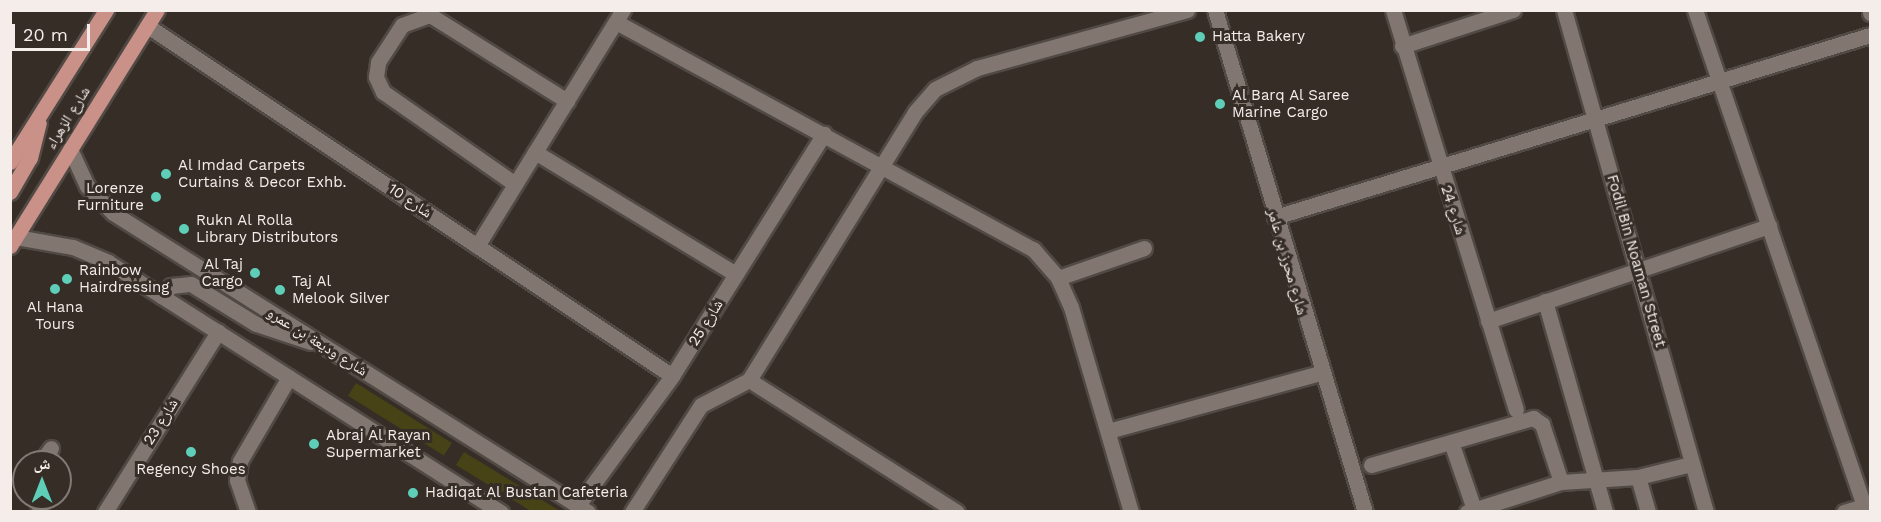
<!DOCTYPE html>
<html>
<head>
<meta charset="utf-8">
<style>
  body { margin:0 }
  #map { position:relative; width:1881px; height:522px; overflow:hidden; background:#362d27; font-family:"Work Sans","Noto Naskh Arabic",sans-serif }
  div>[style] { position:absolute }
  .green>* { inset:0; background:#484316; transform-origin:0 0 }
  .roads { filter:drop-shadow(2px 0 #514944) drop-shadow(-2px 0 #514944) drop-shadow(0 2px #514944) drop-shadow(0 -2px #514944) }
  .minor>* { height:15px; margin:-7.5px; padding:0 7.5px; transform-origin:7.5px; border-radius:7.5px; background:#827770 }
  .major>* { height:15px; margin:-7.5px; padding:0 7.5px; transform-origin:7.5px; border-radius:7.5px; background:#c99187 }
  .dots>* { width:16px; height:16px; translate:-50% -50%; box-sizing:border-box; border:3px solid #362d27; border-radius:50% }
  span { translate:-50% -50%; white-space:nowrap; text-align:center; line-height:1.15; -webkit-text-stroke:6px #362d27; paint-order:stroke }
  .poi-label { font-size:15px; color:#f4edea }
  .left { translate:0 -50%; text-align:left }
  .right { translate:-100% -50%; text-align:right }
  .street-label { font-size:15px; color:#f4edea }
  .frame { position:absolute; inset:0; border:12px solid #f4edea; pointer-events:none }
  .north { position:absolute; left:12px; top:450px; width:60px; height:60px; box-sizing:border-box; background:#362d27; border:2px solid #827a75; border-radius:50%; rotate:0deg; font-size:16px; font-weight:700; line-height:24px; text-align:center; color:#f4edea }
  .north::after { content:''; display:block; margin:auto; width:21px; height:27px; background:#5eceb8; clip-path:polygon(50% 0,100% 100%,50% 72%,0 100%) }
  .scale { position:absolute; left:12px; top:24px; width:78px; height:27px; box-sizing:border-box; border:3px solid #f4edea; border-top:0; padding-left:8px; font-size:18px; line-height:21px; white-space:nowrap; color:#f4edea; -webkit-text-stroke:4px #362d27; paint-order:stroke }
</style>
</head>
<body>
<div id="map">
  <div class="green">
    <i style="left:356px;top:383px;width:113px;height:15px;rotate:32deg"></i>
    <i style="clip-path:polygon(464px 452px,560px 511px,531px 511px,456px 465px)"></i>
  </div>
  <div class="roads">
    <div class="minor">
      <i style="left:1215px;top:10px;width:524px;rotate:73.36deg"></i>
      <i style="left:1393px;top:10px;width:418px;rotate:72.9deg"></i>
      <i style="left:1564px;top:10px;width:522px;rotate:74.21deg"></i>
      <i style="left:1695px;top:10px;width:524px;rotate:71.18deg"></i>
      <i style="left:1870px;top:10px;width:3px;rotate:90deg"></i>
      <i style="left:616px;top:22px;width:475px;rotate:28.6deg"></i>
      <i style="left:1033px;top:249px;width:38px;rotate:49deg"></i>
      <i style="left:1058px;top:278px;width:32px;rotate:66deg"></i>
      <i style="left:1071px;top:307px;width:214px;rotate:73.7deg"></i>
      <i style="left:148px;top:26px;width:630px;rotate:33.74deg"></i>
      <i style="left:1402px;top:46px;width:117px;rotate:-18deg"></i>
      <i style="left:70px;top:149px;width:41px;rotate:65.3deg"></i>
      <i style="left:87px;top:186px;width:37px;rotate:46deg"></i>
      <i style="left:113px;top:213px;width:561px;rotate:32.19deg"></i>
      <i style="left:535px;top:152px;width:235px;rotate:31.3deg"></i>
      <i style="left:515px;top:184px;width:161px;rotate:-145.1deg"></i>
      <i style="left:383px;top:92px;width:17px;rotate:-115deg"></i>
      <i style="left:376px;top:77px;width:15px;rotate:-82deg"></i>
      <i style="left:378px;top:62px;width:44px;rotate:-57deg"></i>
      <i style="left:402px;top:25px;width:30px;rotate:-20deg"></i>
      <i style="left:430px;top:15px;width:162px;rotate:32.1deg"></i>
      <i style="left:1275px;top:217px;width:622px;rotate:-17.01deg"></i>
      <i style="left:16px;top:237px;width:58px;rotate:10deg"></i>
      <i style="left:73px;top:247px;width:38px;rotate:23deg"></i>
      <i style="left:108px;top:262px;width:466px;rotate:32.5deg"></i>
      <i style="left:477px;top:246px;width:278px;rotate:-58.3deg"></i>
      <i style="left:1058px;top:278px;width:91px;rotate:-19.2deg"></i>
      <i style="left:161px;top:296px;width:14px;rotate:-45deg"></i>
      <i style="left:171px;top:286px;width:20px;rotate:-6deg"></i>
      <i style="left:191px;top:284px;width:76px;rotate:31.6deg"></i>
      <i style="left:256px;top:324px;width:57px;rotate:18.4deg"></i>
      <i style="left:1545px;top:301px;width:219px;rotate:74.1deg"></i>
      <i style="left:1488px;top:321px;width:297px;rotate:-18.7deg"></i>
      <i style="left:749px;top:380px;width:246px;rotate:32.4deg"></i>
      <i style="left:1108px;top:431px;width:220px;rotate:-15.3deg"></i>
      <i style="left:1451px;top:442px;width:71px;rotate:71.1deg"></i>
      <i style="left:41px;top:462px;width:17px;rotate:-54deg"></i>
      <i style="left:1371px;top:465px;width:169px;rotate:-16.2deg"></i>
      <i style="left:1533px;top:418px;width:11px;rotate:34deg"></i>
      <i style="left:1542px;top:424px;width:61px;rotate:71.9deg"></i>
      <i style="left:1638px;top:477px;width:36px;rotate:74deg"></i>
      <i style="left:36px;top:498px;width:15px;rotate:70deg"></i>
      <i style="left:578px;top:505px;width:160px;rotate:-53.9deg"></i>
      <i style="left:672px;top:376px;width:286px;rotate:-57.9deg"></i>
      <i style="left:105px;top:512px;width:213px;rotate:-57.9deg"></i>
      <i style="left:248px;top:512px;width:34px;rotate:-109deg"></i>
      <i style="left:237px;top:480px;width:19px;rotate:-81deg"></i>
      <i style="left:240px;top:461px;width:97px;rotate:-59.7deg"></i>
      <i style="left:632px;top:512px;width:127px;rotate:-57.2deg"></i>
      <i style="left:701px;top:405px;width:54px;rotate:-27.5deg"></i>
      <i style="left:749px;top:380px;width:315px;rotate:-58.2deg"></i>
      <i style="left:915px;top:112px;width:30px;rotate:-49deg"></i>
      <i style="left:935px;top:89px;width:47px;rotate:-26.6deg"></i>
      <i style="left:977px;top:68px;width:218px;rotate:-15.4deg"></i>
      <i style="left:1467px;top:512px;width:99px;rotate:-17.7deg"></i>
      <i style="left:1561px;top:482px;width:77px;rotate:-3.7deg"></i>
      <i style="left:1638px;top:477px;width:55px;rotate:-13.8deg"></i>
      <i style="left:1844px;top:512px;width:27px;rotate:-17deg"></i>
    </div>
    <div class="major">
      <i style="left:10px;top:162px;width:180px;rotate:-57.7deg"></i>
      <i style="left:10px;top:192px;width:39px;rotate:-60deg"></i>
      <i style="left:30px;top:158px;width:36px;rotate:-76deg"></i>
      <i style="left:10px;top:246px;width:278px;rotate:-58.1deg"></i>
    </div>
  </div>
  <div class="dots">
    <i style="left:1200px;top:37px;background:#5eceb8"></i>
    <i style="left:1220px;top:104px;background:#5eceb8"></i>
    <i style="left:166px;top:174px;background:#5eceb8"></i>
    <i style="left:156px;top:197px;background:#5eceb8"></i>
    <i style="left:184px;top:229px;background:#5eceb8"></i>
    <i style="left:255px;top:273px;background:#5eceb8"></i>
    <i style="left:67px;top:279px;background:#5eceb8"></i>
    <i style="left:55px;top:289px;background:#5eceb8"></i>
    <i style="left:280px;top:290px;background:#5eceb8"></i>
    <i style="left:314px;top:444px;background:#5eceb8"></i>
    <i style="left:191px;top:452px;background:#5eceb8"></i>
    <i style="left:413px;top:493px;background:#5eceb8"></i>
  </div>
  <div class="poi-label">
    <span class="left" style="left:1212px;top:37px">Hatta Bakery</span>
    <span class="left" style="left:1232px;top:104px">Al Barq Al Saree<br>Marine Cargo</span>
    <span class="left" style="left:178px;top:174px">Al Imdad Carpets<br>Curtains &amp; Decor Exhb.</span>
    <span class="right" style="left:144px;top:197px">Lorenze<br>Furniture</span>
    <span class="left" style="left:196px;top:229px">Rukn Al Rolla<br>Library Distributors</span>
    <span class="right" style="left:243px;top:273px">Al Taj<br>Cargo</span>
    <span class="left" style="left:79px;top:279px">Rainbow<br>Hairdressing</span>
    <span class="left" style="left:292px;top:290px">Taj Al<br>Melook Silver</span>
    <span style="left:55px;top:316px">Al Hana<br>Tours</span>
    <span class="left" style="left:326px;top:444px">Abraj Al Rayan<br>Supermarket</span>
    <span style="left:191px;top:470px">Regency Shoes</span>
    <span class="left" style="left:425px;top:493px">Hadiqat Al Bustan Cafeteria</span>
  </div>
  <div class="street-label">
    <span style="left:68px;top:118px;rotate:-58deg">شارع الزهراء</span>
    <span style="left:410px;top:201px;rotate:34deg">شارع 10</span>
    <span style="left:1453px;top:210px;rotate:72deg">شارع 24</span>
    <span style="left:1636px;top:261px;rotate:74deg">Fodil Bin Noaman Street</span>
    <span style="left:1287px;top:262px;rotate:74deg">شارع محرز بن عامر</span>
    <span style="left:706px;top:323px;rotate:-58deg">شارع 25</span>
    <span style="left:317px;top:342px;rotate:32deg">شارع وديعة بن عمرو</span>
    <span style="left:161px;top:422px;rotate:-58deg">شارع 23</span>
  </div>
  <div class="frame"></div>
  <div class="north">ش</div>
  <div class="scale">20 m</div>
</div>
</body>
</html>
